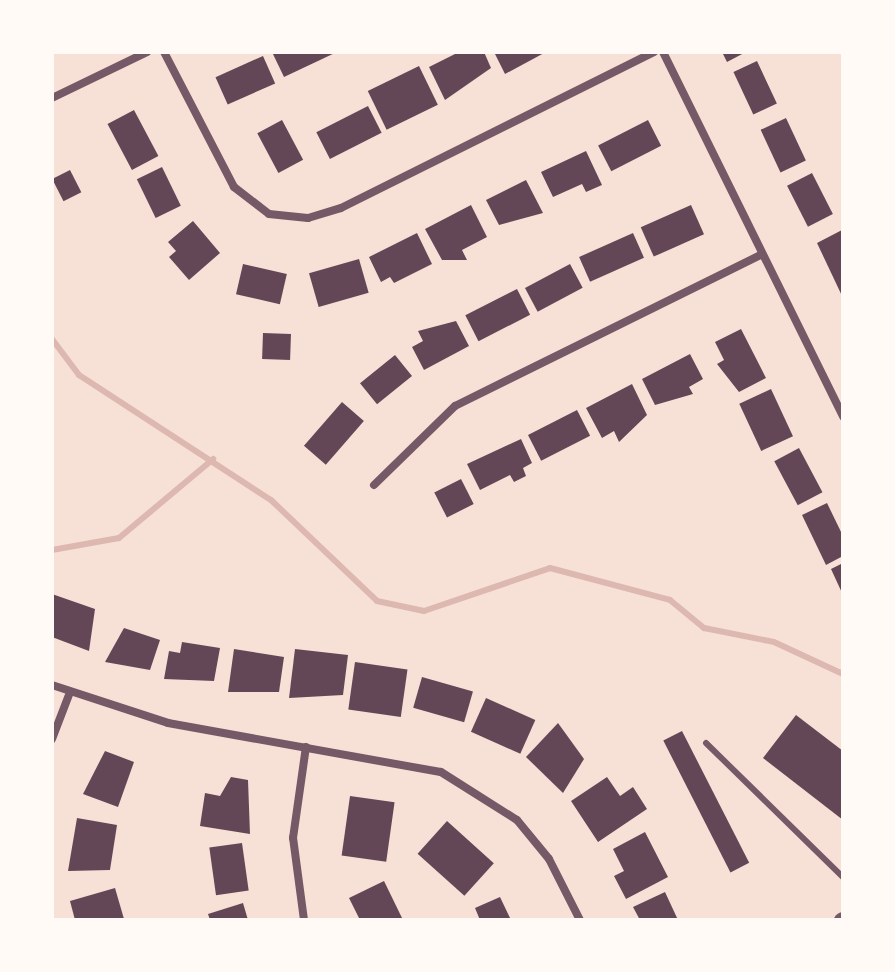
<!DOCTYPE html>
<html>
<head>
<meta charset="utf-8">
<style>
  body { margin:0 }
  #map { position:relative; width:895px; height:972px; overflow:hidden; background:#f7e1d7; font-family:"Roboto Condensed",sans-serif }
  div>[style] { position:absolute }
  .stream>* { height:6px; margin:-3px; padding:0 3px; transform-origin:3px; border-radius:3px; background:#dcb8b0 }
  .building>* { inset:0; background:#644757; transform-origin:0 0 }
  .service>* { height:6px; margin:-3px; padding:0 3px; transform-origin:3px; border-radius:3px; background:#755966 }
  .minor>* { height:8px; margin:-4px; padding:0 4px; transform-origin:4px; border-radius:4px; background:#755966 }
  .tertiary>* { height:14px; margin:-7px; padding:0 7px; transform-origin:7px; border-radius:7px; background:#755966 }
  span { translate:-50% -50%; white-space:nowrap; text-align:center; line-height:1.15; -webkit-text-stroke:8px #fffaf5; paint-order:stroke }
  .frame { position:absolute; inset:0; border:54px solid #fffaf5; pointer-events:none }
</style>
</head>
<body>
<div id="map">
  <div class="stream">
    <i style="left:52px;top:339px;width:45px;rotate:53.1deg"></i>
    <i style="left:79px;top:375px;width:229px;rotate:33.1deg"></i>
    <i style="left:271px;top:500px;width:146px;rotate:43.6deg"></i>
    <i style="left:377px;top:601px;width:48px;rotate:12deg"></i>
    <i style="left:424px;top:611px;width:133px;rotate:-18.8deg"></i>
    <i style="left:550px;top:568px;width:124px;rotate:14.9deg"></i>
    <i style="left:670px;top:600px;width:44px;rotate:39.5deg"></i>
    <i style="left:704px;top:628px;width:71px;rotate:11.3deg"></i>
    <i style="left:774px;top:642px;width:76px;rotate:24.9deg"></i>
    <i style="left:52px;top:550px;width:68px;rotate:-10.2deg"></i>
    <i style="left:119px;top:538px;width:123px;rotate:-40deg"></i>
  </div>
  <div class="building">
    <i style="clip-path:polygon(272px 52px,337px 52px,284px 77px)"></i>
    <i style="clip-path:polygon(459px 52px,484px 52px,491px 68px,445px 100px,429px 67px)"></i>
    <i style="clip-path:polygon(494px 52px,546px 52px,505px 74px)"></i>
    <i style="clip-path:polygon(722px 52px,746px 52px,727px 62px)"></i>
    <i style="left:263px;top:56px;width:30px;height:52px;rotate:66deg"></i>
    <i style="left:757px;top:61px;width:47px;height:26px;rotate:65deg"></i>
    <i style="left:419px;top:66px;width:43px;height:57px;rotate:64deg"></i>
    <i style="left:368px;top:106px;width:30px;height:58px;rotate:63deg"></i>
    <i style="left:134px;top:110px;width:52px;height:30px;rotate:62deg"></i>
    <i style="left:786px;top:118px;width:47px;height:28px;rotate:65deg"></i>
    <i style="left:282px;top:120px;width:45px;height:28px;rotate:62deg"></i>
    <i style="left:648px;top:120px;width:29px;height:56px;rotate:63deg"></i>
    <i style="clip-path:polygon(586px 151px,602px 185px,586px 192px,582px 184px,553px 197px,541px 172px)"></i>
    <i style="left:162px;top:167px;width:43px;height:28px;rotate:64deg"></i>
    <i style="left:70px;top:170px;width:25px;height:20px;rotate:63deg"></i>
    <i style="left:812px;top:173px;width:46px;height:28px;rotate:63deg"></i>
    <i style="clip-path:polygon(526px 180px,543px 213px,499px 225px,486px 200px)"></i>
    <i style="clip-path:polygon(471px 205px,487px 237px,462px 250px,467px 260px,442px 260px,425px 229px)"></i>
    <i style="left:691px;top:205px;width:32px;height:55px;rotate:66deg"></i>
    <i style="clip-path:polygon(193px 221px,220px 253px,189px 280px,169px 257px,176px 251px,168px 242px)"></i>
    <i style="clip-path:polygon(842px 230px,843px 233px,843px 298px,817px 243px)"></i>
    <i style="clip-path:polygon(417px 233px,432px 264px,394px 283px,390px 277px,381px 282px,369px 257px)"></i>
    <i style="left:633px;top:233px;width:27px;height:59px;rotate:66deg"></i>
    <i style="left:359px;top:259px;width:35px;height:52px;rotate:74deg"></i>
    <i style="left:243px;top:264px;width:45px;height:31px;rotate:13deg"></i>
    <i style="left:570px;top:264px;width:27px;height:51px;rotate:62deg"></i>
    <i style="left:517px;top:289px;width:29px;height:58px;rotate:63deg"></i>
    <i style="clip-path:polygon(456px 321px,469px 346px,424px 370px,412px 347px,423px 341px,418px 331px)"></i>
    <i style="clip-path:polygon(741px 329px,766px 378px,739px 392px,717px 364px,724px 360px,715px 342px)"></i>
    <i style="left:263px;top:333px;width:28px;height:26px;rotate:2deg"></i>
    <i style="clip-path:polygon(690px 354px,703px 379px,689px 387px,693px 394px,655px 405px,642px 379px)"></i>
    <i style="left:395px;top:355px;width:27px;height:45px;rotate:51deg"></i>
    <i style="clip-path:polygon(632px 384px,647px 415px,619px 442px,614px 431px,602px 438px,586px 408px)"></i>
    <i style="left:771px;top:389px;width:52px;height:35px;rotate:65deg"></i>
    <i style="left:342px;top:402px;width:29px;height:58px;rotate:41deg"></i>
    <i style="left:577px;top:410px;width:29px;height:55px;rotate:63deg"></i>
    <i style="clip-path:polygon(521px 439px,532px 463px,523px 468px,526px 476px,514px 482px,510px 475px,480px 490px,467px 464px)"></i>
    <i style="left:799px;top:448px;width:50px;height:28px;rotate:62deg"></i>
    <i style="left:461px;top:479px;width:28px;height:30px;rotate:63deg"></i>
    <i style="clip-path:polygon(827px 503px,843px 536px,843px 556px,826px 565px,802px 515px)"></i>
    <i style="clip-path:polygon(843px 563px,843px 595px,831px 569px)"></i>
    <i style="clip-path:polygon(52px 594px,95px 609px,89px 651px,52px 637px)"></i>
    <i style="clip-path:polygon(124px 628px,160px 640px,150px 670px,105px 662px)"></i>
    <i style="clip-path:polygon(182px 642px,220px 648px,214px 681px,164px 679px,169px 651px,180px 653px)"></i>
    <i style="clip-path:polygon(234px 649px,284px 657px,279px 692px,228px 692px)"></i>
    <i style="clip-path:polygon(295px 649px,348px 655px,343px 695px,289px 698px)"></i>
    <i style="left:355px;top:662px;width:53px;height:48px;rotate:8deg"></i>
    <i style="left:422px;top:677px;width:53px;height:32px;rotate:16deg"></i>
    <i style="left:486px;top:698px;width:54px;height:37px;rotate:24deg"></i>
    <i style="clip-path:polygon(796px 715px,843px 751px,843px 820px,763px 758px)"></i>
    <i style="clip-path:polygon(558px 723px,584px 759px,563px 793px,526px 757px)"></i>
    <i style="left:682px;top:731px;width:148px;height:21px;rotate:63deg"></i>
    <i style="clip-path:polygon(105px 751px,134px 762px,118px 807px,83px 794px)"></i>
    <i style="clip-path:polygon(231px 777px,248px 780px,250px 834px,200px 826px,205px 793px,220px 796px)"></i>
    <i style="clip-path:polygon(607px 777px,620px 796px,633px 787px,647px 809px,598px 842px,571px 801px)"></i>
    <i style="left:350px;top:796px;width:45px;height:60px;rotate:8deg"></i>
    <i style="clip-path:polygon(77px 818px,117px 825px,110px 870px,68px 871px)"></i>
    <i style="left:447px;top:821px;width:63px;height:44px;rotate:42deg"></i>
    <i style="clip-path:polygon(645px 832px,668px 877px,626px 899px,614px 876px,624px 871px,613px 849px)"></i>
    <i style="left:242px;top:843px;width:48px;height:33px;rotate:82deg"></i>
    <i style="clip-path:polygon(384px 881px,403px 920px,360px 920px,349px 898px)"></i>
    <i style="clip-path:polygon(115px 888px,124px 919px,75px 920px,70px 901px)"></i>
    <i style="clip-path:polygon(665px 892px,678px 920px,640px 920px,633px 907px)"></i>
    <i style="clip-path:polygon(500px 897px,511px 920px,480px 920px,475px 908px)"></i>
    <i style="clip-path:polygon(243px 903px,248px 920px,210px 920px,208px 914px)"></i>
  </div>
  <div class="service">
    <i style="left:706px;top:743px;width:192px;rotate:44.4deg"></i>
  </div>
  <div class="minor">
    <i style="left:164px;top:52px;width:152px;rotate:62.6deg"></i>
    <i style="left:234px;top:187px;width:44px;rotate:37.6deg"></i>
    <i style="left:269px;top:214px;width:39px;rotate:6deg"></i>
    <i style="left:308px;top:218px;width:34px;rotate:-17deg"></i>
    <i style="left:341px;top:208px;width:350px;rotate:-26.5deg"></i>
    <i style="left:663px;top:52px;width:407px;rotate:63.7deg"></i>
    <i style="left:52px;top:98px;width:106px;rotate:-25.8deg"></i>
    <i style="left:374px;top:485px;width:113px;rotate:-44.3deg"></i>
    <i style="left:455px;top:406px;width:341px;rotate:-26.3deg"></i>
    <i style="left:52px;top:685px;width:122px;rotate:18.1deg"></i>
    <i style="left:168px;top:723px;width:277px;rotate:10.2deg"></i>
    <i style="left:441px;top:772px;width:90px;rotate:32.3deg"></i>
    <i style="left:517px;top:820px;width:50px;rotate:50.6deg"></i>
    <i style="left:549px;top:859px;width:68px;rotate:63.1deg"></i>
    <i style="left:52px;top:739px;width:50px;rotate:-69deg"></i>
    <i style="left:304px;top:920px;width:83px;rotate:-97.6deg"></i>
    <i style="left:293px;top:838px;width:92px;rotate:-81.9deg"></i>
  </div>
  <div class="tertiary">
    <i style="left:841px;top:920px;width:2px;rotate:-27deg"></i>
  </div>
  <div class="frame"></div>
</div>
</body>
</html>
